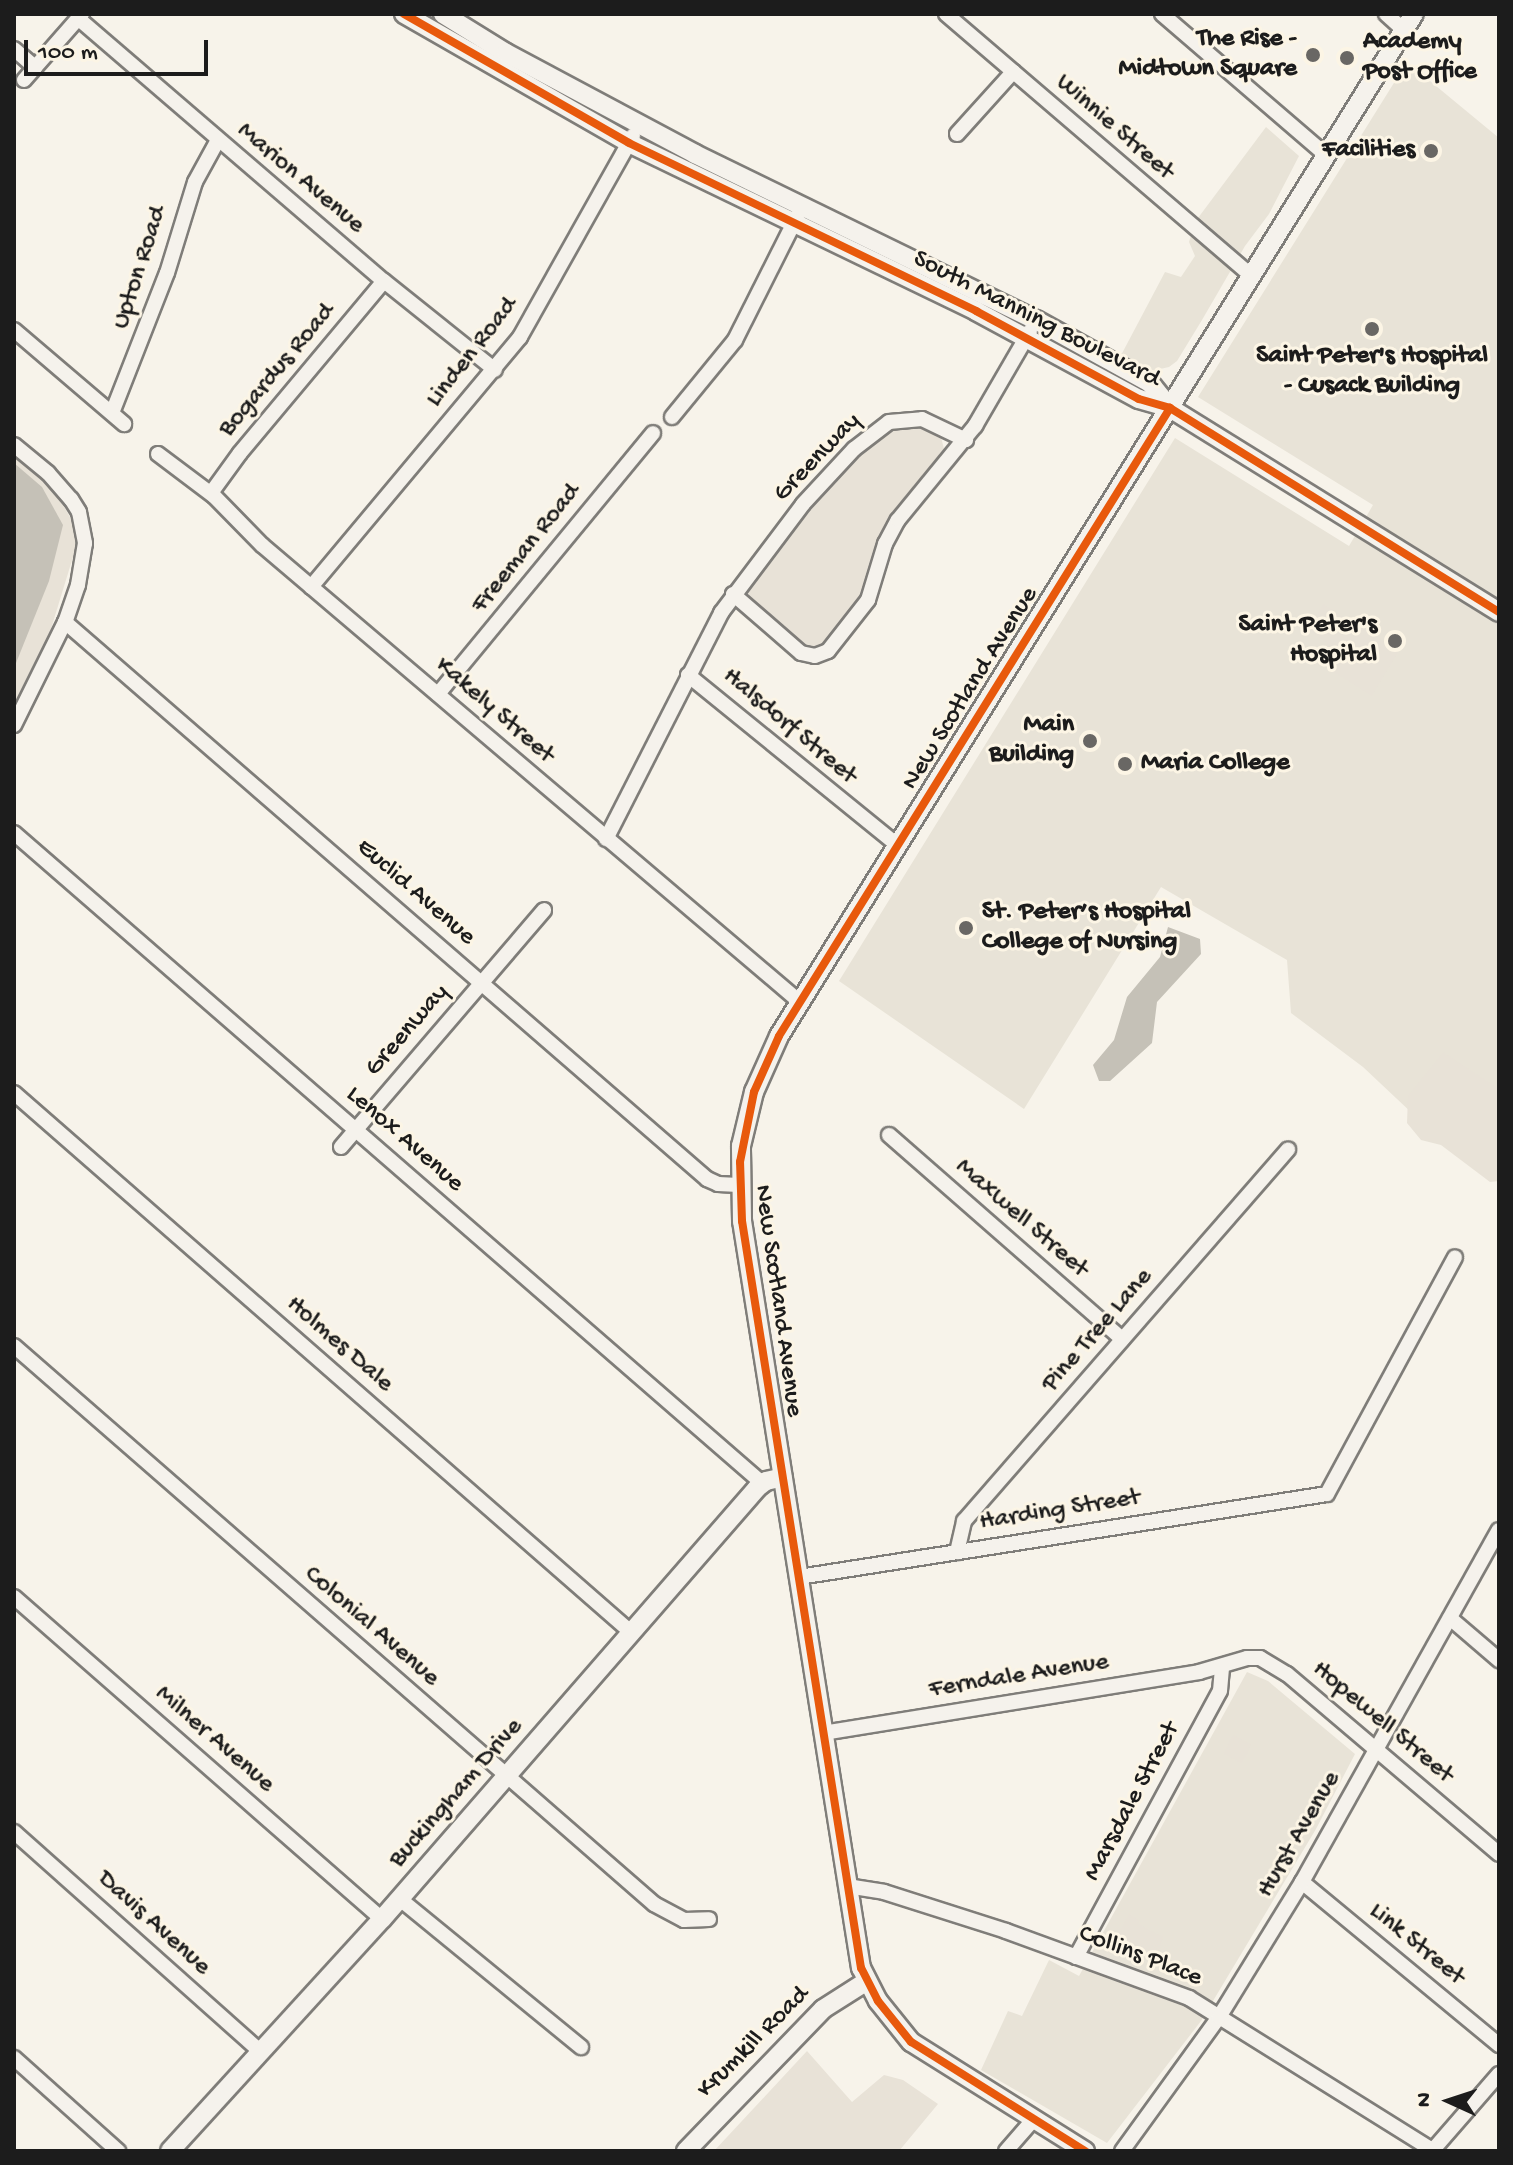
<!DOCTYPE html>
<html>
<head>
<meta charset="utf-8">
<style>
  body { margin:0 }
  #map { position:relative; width:1513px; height:2165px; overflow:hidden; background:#f7f3ea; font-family:"Gochi Hand",sans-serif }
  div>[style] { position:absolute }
  .built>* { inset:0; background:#e8e3d7 }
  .green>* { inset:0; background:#e8e2d7; transform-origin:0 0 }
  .water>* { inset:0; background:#c5c1b7 }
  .roads { filter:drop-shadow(2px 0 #7f7d79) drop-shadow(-2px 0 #7f7d79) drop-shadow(0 2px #7f7d79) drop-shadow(0 -2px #7f7d79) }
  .minor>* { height:14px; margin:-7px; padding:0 7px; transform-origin:7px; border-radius:7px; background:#f5f2ec }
  .tertiary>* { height:18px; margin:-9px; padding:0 9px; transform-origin:9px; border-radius:9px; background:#f5f2ec }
  .cycleway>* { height:8px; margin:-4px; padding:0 4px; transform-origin:4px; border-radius:4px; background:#e8590c }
  .dots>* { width:22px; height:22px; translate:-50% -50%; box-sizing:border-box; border:4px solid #fcf5e5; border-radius:50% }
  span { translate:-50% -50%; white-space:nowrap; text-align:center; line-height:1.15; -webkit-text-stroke:6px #fcf5e5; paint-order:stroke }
  .poi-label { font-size:26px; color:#1c1c1c; font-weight:700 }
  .right { translate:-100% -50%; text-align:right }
  .left { translate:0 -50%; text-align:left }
  .street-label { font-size:26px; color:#1c1c1c }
  .frame { position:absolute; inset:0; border:16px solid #1c1c1c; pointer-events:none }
  .north { position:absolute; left:1409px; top:2061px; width:80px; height:80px; -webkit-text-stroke:6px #fcf5e5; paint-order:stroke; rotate:273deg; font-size:22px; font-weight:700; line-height:32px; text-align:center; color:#1c1c1c }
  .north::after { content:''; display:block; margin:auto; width:28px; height:36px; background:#1c1c1c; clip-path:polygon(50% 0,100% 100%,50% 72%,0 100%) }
  .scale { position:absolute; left:24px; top:40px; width:184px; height:36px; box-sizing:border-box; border:4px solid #1c1c1c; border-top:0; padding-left:10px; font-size:24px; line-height:28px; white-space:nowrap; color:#1c1c1c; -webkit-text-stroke:6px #fcf5e5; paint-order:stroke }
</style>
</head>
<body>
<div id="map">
  <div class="built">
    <i style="clip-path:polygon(1407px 62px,1499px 138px,1499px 1163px,1430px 1130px,1363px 1067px,1291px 1013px,1287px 960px,1161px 887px,1024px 1109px,839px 981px,1175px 438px,1349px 546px,1373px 505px,1198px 397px)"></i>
    <i style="clip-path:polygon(1266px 127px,1299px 156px,1269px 214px,1245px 246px,1202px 320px,1177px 361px,1169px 367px,1151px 371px,1119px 359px,1165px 272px,1181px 277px,1195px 256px,1189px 242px,1195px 222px)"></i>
    <i style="clip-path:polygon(1247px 1672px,1268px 1681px,1355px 1754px,1316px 1829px,1201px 2021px,1107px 2143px,981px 2070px,1008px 2011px,1022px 2016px,1049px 1960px,1079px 1976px)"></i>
  </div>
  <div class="green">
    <i style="clip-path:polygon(920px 425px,941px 437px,945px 453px,890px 520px,861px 599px,825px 644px,815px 649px,802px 645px,751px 601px,747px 590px,751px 580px,864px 448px,889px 429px)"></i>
    <i style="clip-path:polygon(14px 454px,58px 496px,75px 526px,77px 544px,50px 632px,14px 704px)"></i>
    <i style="clip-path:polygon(1323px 604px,1399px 651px,1372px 696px,1321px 664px,1328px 644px,1308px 629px)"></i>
    <i style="clip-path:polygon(1443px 1052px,1499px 1089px,1499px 1181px,1490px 1182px,1441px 1145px,1421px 1140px,1407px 1123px,1408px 1096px)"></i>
    <i style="left:1233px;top:1735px;width:21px;height:21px;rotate:28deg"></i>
    <i style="clip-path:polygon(1129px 1914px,1139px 1920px,1140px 1925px,1163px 1937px,1156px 1961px,1112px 1946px)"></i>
    <i style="clip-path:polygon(807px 2051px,852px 2102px,884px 2075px,903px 2080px,938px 2104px,899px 2151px,714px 2151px)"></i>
  </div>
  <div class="water">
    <i style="clip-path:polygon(14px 463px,42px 487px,63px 525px,49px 581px,14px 668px)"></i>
    <i style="clip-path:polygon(1168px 927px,1200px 939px,1201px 954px,1157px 1002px,1152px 1043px,1110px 1081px,1099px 1081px,1093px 1065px,1114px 1040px,1127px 997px,1160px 957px)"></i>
  </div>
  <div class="roads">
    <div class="minor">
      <i style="left:946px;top:14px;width:403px;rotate:40.6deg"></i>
      <i style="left:1162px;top:14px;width:218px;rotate:40.7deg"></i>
      <i style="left:1386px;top:14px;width:24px;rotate:42deg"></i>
      <i style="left:79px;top:19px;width:402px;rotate:40.7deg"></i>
      <i style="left:384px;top:281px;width:142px;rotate:38.7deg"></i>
      <i style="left:14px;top:49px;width:28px;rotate:41deg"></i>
      <i style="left:24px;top:80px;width:88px;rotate:-48.7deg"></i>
      <i style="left:957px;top:134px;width:84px;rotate:-47.9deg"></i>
      <i style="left:14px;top:330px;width:145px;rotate:40.5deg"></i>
      <i style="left:112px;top:413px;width:150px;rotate:-68.6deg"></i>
      <i style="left:167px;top:273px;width:95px;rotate:-72.9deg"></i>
      <i style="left:195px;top:182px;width:48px;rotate:-61.3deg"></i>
      <i style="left:672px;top:417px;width:99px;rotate:-50.7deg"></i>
      <i style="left:735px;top:340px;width:140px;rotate:-63.3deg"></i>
      <i style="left:14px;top:445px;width:44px;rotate:39.5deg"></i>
      <i style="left:48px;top:473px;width:35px;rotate:49deg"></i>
      <i style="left:71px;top:499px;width:15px;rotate:58deg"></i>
      <i style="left:79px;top:512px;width:32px;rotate:79deg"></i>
      <i style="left:85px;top:543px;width:43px;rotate:99.5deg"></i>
      <i style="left:78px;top:585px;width:39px;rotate:109deg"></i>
      <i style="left:65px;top:622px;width:115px;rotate:116.3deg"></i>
      <i style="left:158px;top:454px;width:70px;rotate:36.9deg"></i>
      <i style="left:214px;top:496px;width:69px;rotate:45.6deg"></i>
      <i style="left:262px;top:545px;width:706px;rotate:40.35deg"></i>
      <i style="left:211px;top:493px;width:49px;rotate:-54.1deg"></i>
      <i style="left:240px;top:453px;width:224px;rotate:-50.1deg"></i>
      <i style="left:311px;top:587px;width:326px;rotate:-50.1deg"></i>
      <i style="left:520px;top:337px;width:231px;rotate:-60.7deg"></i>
      <i style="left:733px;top:594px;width:90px;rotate:40.9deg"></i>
      <i style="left:801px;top:653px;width:14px;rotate:12deg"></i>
      <i style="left:815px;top:656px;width:14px;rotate:-21deg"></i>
      <i style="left:828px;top:651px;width:65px;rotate:-51.9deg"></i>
      <i style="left:868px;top:600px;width:59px;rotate:-73.1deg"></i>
      <i style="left:885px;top:544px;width:27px;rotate:-62deg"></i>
      <i style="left:898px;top:520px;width:122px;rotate:-50.7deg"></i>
      <i style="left:975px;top:426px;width:110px;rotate:-59.9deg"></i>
      <i style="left:65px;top:622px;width:850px;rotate:40.94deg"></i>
      <i style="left:707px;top:1179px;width:12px;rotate:24deg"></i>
      <i style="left:718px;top:1184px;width:21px;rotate:3deg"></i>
      <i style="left:688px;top:675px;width:269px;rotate:39.1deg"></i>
      <i style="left:438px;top:694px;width:338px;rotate:-50.5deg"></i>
      <i style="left:14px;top:833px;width:991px;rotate:40.99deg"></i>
      <i style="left:606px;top:839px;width:254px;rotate:-63deg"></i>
      <i style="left:721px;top:613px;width:136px;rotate:-53deg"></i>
      <i style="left:803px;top:504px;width:75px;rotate:-47.2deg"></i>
      <i style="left:854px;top:449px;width:44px;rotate:-37.6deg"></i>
      <i style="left:889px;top:422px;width:33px;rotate:-5deg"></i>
      <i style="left:922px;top:419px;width:49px;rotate:25.5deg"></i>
      <i style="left:14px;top:1093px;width:821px;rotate:41.15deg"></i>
      <i style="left:889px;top:1135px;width:310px;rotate:41.2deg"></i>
      <i style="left:341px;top:1147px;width:312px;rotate:-49.4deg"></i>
      <i style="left:14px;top:1346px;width:849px;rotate:41.08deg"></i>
      <i style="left:654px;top:1904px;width:34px;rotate:28deg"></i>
      <i style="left:684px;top:1920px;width:25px;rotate:-2deg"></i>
      <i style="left:957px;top:1552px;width:32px;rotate:-77deg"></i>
      <i style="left:964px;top:1521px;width:493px;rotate:-48.9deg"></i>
      <i style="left:799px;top:1577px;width:534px;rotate:-8.93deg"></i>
      <i style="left:1327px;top:1494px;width:269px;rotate:-61.6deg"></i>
      <i style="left:14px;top:1597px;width:489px;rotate:41.2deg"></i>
      <i style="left:1450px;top:1618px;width:65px;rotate:40.6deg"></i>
      <i style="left:823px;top:1733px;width:381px;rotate:-9.2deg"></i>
      <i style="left:1199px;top:1672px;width:50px;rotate:-16.3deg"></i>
      <i style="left:1247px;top:1658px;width:13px"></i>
      <i style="left:1260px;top:1658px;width:31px;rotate:31deg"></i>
      <i style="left:1287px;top:1674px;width:278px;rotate:40.3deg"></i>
      <i style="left:14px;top:1832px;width:329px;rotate:41.7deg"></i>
      <i style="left:1302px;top:1882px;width:256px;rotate:39.6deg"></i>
      <i style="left:847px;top:1886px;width:37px;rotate:9deg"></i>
      <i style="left:884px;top:1892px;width:128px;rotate:17.7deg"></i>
      <i style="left:1006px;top:1931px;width:195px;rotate:20.1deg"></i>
      <i style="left:1189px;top:1998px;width:289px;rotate:32deg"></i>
      <i style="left:400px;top:1899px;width:234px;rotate:39.3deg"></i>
      <i style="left:1076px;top:1957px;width:302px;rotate:-61.6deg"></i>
      <i style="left:1220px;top:1691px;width:25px;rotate:-85deg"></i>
      <i style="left:14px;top:2058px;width:140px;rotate:41.8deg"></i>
      <i style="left:1006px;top:2151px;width:41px;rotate:-48.9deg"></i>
      <i style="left:1122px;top:2151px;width:165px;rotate:-54.1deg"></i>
      <i style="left:1219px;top:2017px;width:158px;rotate:-58.4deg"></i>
      <i style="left:1302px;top:1882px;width:403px;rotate:-60.8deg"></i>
      <i style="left:1432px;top:2151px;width:102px;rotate:-49deg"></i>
    </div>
    <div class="tertiary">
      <i style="left:404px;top:14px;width:259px;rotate:29.8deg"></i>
      <i style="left:629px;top:143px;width:386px;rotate:25.8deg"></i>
      <i style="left:976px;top:311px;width:185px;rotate:28.4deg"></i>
      <i style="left:1139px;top:399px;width:32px;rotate:16deg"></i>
      <i style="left:1170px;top:408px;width:387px;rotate:31.8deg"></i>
      <i style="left:443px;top:14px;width:74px;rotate:31.8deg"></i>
      <i style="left:506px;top:53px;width:214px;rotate:28.1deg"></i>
      <i style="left:695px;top:154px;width:379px;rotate:26deg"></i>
      <i style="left:1036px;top:320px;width:130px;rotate:28.9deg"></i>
      <i style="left:1150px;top:383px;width:32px;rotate:51deg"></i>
      <i style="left:170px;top:2151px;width:314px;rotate:-47.6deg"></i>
      <i style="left:382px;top:1919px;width:571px;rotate:-48.97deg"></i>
      <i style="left:757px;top:1488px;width:11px;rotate:-38deg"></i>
      <i style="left:766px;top:1481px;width:17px;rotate:-13deg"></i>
      <i style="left:686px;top:2151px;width:197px;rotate:-46deg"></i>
      <i style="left:823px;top:2009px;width:52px;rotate:-32.5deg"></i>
      <i style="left:1085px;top:2151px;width:205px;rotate:-147.9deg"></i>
      <i style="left:911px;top:2042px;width:53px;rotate:-128.8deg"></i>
      <i style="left:878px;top:2001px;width:37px;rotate:-117deg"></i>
      <i style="left:861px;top:1968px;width:756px;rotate:-99.05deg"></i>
      <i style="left:742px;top:1221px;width:75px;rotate:-90.8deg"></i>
      <i style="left:741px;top:1146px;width:56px;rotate:-76.5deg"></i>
      <i style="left:754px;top:1092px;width:61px;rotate:-65.9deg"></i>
      <i style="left:779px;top:1036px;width:1203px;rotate:-58.15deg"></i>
    </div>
  </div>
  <div class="cycleway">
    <i style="left:404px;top:14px;width:259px;rotate:29.8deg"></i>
    <i style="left:629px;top:143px;width:386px;rotate:25.8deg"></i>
    <i style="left:976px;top:311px;width:185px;rotate:28.4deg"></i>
    <i style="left:1139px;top:399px;width:32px;rotate:16deg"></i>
    <i style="left:1170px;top:408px;width:387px;rotate:31.8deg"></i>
    <i style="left:1085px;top:2151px;width:205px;rotate:-147.9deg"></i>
    <i style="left:911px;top:2042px;width:53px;rotate:-128.8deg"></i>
    <i style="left:878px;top:2001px;width:37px;rotate:-117deg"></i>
    <i style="left:861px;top:1968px;width:756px;rotate:-99.05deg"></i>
    <i style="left:742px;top:1221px;width:59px;rotate:-91.9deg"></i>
    <i style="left:740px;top:1162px;width:71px;rotate:-78.7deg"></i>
    <i style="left:754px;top:1092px;width:61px;rotate:-65.9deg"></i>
    <i style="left:779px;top:1036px;width:740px;rotate:-58.09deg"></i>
  </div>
  <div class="dots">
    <i style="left:1313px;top:55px;background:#696764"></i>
    <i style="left:1347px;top:58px;background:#696764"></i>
    <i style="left:1431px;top:151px;background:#696764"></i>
    <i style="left:1372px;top:329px;background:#696764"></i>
    <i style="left:1395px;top:641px;background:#696764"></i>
    <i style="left:1090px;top:741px;background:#696764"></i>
    <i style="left:1125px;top:764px;background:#696764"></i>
    <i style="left:966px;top:928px;background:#696764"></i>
  </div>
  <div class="poi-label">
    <span class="right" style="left:1297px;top:55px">The Rise -<br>Midtown Square</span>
    <span class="left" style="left:1363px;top:58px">Academy<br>Post Office</span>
    <span class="right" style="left:1415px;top:151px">Facilities</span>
    <span style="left:1372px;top:372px">Saint Peter's Hospital<br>- Cusack Building</span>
    <span class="right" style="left:1377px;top:641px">Saint Peter's<br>Hospital</span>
    <span class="right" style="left:1074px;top:741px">Main<br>Building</span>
    <span class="left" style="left:1141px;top:764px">Maria College</span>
    <span class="left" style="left:982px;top:928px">St. Peter’s Hospital<br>College of Nursing</span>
  </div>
  <div class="street-label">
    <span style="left:1114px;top:128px;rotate:41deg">Winnie Street</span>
    <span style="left:300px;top:179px;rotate:40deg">Marion Avenue</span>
    <span style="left:141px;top:268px;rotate:-72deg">Upton Road</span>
    <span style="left:1036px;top:320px;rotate:27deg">South Manning Boulevard</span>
    <span style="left:473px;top:353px;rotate:-52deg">Linden Road</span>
    <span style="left:278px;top:371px;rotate:-50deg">Bogardus Road</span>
    <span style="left:818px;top:458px;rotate:-46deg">Greenway</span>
    <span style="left:527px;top:549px;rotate:-51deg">Freeman Road</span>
    <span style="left:971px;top:689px;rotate:-58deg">New Scotland Avenue</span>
    <span style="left:494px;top:711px;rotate:41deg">Kakely Street</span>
    <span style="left:789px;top:727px;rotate:40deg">Halsdorf Street</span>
    <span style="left:415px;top:893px;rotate:41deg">Euclid Avenue</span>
    <span style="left:408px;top:1031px;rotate:-49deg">Greenway</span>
    <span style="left:404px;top:1140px;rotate:41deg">Lenox Avenue</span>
    <span style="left:1021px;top:1219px;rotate:41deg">Maxwell Street</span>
    <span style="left:777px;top:1301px;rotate:82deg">New Scotland Avenue</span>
    <span style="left:1098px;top:1331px;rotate:-49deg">Pine Tree Lane</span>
    <span style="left:339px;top:1345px;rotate:41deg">Holmes Dale</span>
    <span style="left:1060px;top:1511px;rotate:-9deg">Harding Street</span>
    <span style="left:371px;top:1627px;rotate:41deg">Colonial Avenue</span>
    <span style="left:1019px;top:1677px;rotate:-9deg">Ferndale Avenue</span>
    <span style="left:1382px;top:1723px;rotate:40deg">Hopewell Street</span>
    <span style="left:214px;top:1740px;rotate:41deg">Milner Avenue</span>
    <span style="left:457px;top:1794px;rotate:-49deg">Buckingham Drive</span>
    <span style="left:1133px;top:1802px;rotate:-62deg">Marsdale Street</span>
    <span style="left:1300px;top:1835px;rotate:-60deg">Hurst Avenue</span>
    <span style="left:153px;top:1924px;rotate:42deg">Davis Avenue</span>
    <span style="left:1416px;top:1945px;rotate:39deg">Link Street</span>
    <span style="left:1140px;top:1957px;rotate:21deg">Collins Place</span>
    <span style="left:754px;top:2043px;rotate:-45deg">Krumkill Road</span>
  </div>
  <div class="frame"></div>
  <div class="north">N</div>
  <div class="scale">100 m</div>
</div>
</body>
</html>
